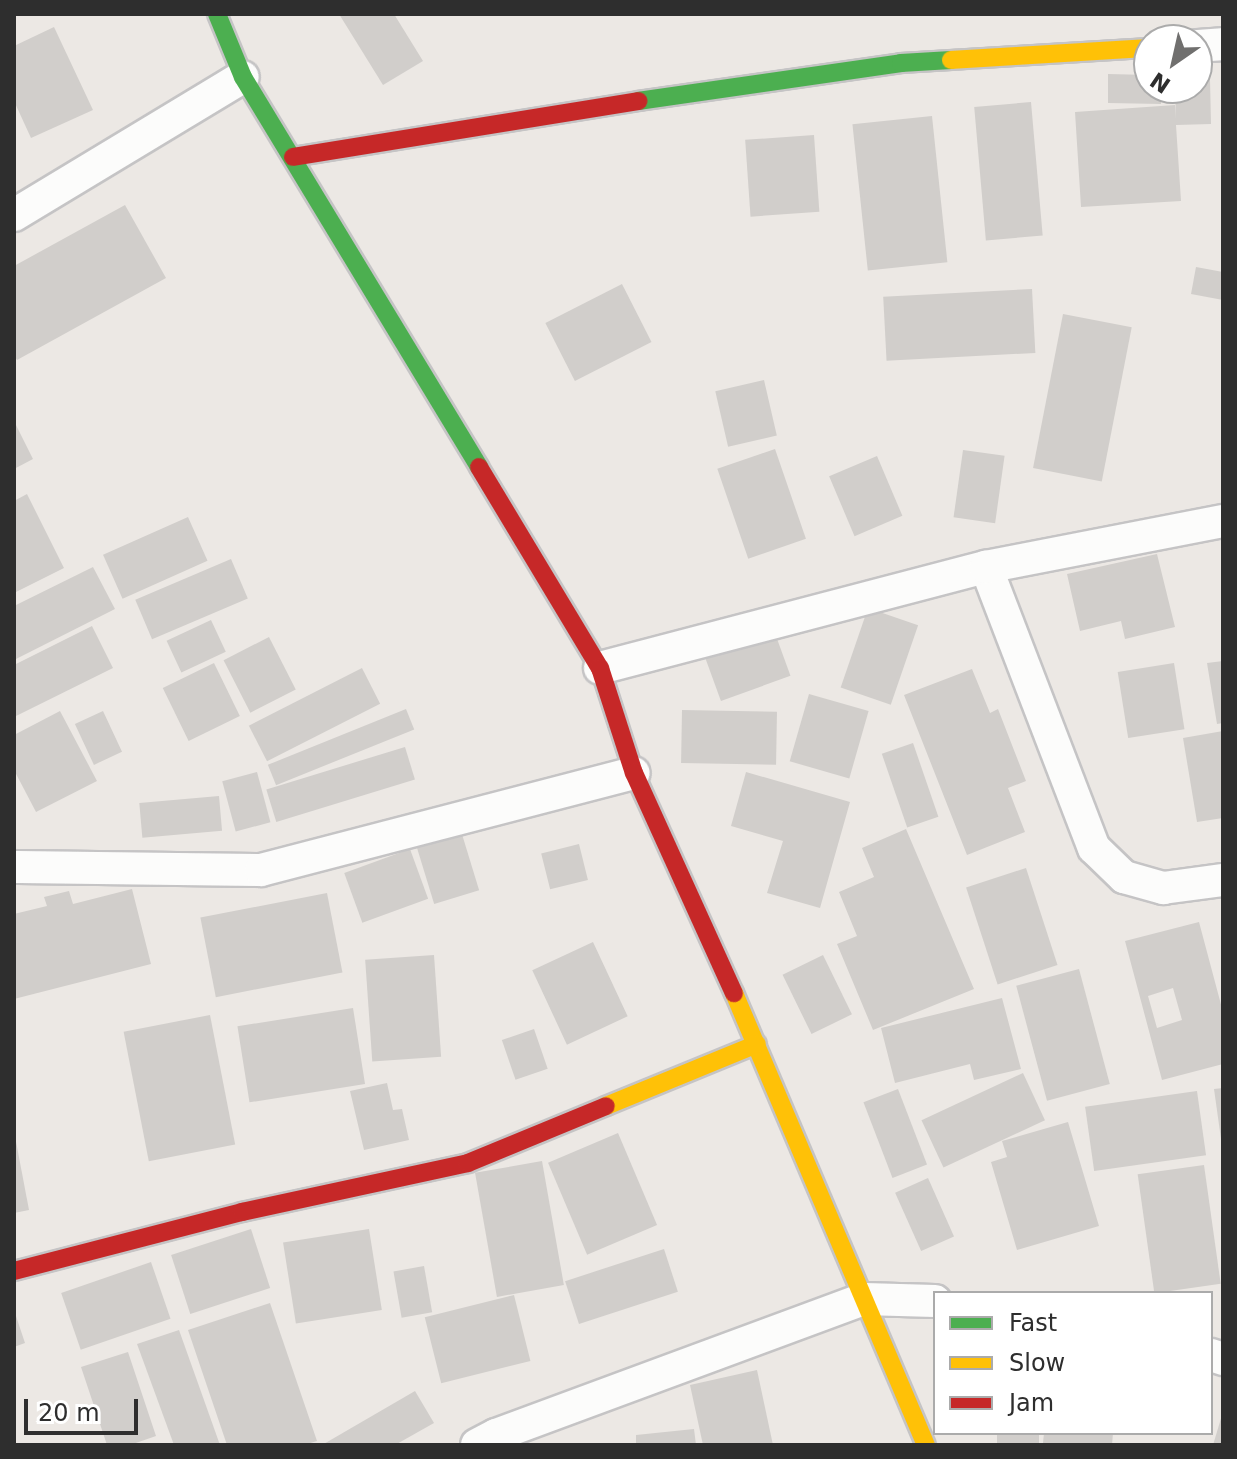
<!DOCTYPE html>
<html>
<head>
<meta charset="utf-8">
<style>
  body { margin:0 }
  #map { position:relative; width:1237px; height:1459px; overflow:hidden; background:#ece8e4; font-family:"DejaVu Sans",sans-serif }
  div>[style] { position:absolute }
  .building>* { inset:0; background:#d1cecb; transform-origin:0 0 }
  .roads { filter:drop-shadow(2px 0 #c5c4c5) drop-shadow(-2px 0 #c5c4c5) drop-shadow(0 2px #c5c4c5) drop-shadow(0 -2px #c5c4c5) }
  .street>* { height:32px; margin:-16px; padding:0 16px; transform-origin:16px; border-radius:16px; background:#fcfcfb }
  .fast>* { height:18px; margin:-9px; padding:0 9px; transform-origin:9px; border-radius:9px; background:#4caf50 }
  .slow>* { height:18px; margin:-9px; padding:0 9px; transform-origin:9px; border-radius:9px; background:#ffc107 }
  .jam>* { height:18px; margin:-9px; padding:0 9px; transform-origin:9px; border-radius:9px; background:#c62828 }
  span { translate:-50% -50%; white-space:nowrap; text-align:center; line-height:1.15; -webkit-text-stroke:8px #fff; paint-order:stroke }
  .frame { position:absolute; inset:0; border:16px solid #2e2e2e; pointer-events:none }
  .legend { position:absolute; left:933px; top:1291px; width:280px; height:144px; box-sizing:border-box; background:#fff; border:2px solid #ababab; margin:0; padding:10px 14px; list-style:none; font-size:24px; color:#2e2e2e }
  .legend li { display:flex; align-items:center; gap:16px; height:40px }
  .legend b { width:40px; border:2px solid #ababab }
  .north { position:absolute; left:1133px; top:24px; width:80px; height:80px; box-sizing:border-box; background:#fff; border:2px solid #ababab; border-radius:50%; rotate:214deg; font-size:22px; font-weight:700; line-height:32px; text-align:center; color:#2e2e2e }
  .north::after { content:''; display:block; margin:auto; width:28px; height:36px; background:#706f6e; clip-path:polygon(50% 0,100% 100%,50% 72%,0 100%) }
  .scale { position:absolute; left:24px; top:1399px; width:114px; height:36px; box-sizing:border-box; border:4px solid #2e2e2e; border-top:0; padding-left:10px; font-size:24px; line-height:28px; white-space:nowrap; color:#2e2e2e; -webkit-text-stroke:6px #fff; paint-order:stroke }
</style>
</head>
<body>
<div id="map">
  <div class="building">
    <i style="clip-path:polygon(339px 14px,394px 14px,423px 61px,383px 85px)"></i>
    <i style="clip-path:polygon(54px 27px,93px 110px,31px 138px,14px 101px,14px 46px)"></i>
    <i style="clip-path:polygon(1108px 74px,1149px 75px,1149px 88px,1161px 88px,1161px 104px,1108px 103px)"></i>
    <i style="clip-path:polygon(1210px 79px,1211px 124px,1176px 125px,1181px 201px,1081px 207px,1075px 112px,1175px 105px,1176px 119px,1175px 88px,1197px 88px,1197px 80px)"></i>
    <i style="left:1031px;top:102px;width:134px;height:57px;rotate:85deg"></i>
    <i style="left:932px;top:116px;width:147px;height:80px;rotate:84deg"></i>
    <i style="left:814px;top:135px;width:77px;height:69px;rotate:86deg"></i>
    <i style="clip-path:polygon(125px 205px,166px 278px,17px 360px,14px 355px,14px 266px)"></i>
    <i style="clip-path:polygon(1196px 267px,1223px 272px,1223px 300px,1191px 294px)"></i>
    <i style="left:622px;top:284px;width:65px;height:86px;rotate:63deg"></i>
    <i style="left:1032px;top:289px;width:64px;height:149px;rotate:87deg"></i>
    <i style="left:1063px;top:314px;width:70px;height:157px;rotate:11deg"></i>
    <i style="left:764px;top:380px;width:57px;height:50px;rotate:77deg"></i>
    <i style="clip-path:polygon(14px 421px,33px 459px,14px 469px)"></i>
    <i style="left:775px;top:449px;width:95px;height:61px;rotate:71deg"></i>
    <i style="left:963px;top:450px;width:42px;height:68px;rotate:8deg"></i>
    <i style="left:877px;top:456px;width:65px;height:52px;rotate:67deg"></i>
    <i style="clip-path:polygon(27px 494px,64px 568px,14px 593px,14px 501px)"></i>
    <i style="left:188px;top:517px;width:48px;height:93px;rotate:66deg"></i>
    <i style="clip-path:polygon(1157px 554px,1175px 627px,1125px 639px,1121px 621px,1080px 631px,1067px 574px)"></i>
    <i style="left:231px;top:559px;width:43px;height:104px;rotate:67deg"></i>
    <i style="clip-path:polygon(93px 567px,115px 609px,14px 660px,14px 606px)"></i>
    <i style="left:868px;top:608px;width:53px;height:84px;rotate:19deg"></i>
    <i style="left:211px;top:620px;width:35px;height:49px;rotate:65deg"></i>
    <i style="left:772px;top:625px;width:54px;height:74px;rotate:70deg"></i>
    <i style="clip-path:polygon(92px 626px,113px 668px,14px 717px,14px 665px)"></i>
    <i style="left:269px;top:637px;width:59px;height:51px;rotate:63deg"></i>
    <i style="clip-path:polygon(1223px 661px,1223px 723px,1217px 724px,1207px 663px)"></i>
    <i style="left:214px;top:663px;width:59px;height:57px;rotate:64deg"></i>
    <i style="left:1174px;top:663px;width:67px;height:57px;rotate:81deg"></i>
    <i style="left:362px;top:668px;width:40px;height:127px;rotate:63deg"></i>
    <i style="clip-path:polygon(972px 669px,990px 713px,998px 709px,1026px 781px,1008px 788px,1025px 832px,967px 855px,904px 695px)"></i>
    <i style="left:809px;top:694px;width:62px;height:70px;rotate:16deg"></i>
    <i style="left:406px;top:709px;width:22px;height:149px;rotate:68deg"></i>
    <i style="left:682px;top:710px;width:95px;height:53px;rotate:1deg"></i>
    <i style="clip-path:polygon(60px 711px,97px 781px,36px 812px,14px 770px,14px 735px)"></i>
    <i style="left:103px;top:711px;width:45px;height:31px;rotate:65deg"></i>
    <i style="clip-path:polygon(1223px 731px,1223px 818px,1197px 822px,1183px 738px)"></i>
    <i style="left:913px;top:743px;width:78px;height:33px;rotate:71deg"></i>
    <i style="left:405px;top:747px;width:34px;height:145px;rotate:73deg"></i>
    <i style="left:257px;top:772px;width:52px;height:36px;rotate:75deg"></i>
    <i style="clip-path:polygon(746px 772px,850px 802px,820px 908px,767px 893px,783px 841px,731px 826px)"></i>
    <i style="left:219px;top:796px;width:35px;height:80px;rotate:85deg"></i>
    <i style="clip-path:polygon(906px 829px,974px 989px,873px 1030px,837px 944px,857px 936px,839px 892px,874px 877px,862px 848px)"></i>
    <i style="left:461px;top:831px;width:62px;height:47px;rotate:73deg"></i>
    <i style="left:579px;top:844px;width:37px;height:39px;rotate:76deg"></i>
    <i style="left:410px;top:849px;width:53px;height:70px;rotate:70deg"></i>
    <i style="left:1026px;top:868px;width:102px;height:63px;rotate:72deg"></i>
    <i style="clip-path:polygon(132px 889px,151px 964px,14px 999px,14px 914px,47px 906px,44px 897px,69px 891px,73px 904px)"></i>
    <i style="left:327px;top:893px;width:81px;height:129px;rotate:79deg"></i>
    <i style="clip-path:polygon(evenodd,1199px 922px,1223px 1012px,1223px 1064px,1162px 1080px,1125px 941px,1199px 922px,1173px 988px,1182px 1020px,1157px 1028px,1148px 996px,1173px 988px)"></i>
    <i style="left:593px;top:942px;width:82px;height:67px;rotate:65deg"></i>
    <i style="left:434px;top:955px;width:102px;height:69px;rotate:86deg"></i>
    <i style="left:823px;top:955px;width:66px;height:45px;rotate:64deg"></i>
    <i style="left:1079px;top:969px;width:119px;height:65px;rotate:75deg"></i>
    <i style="clip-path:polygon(1002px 998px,1021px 1069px,974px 1080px,970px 1064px,895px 1083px,881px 1028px)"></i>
    <i style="left:353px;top:1008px;width:77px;height:117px;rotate:81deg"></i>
    <i style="left:210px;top:1015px;width:132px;height:88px;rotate:79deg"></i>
    <i style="left:534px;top:1029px;width:42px;height:34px;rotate:71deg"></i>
    <i style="left:1023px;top:1073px;width:52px;height:112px;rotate:65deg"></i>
    <i style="clip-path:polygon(387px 1083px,393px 1110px,402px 1109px,409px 1140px,364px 1150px,350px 1091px)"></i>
    <i style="clip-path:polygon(1223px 1088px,1223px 1139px,1221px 1139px,1214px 1089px)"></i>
    <i style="left:898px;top:1089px;width:81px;height:37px;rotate:69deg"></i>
    <i style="left:1197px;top:1091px;width:65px;height:113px;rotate:82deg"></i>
    <i style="clip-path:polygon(1068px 1122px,1099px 1226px,1017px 1250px,991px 1162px,1007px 1157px,1002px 1141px)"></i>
    <i style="clip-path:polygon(14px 1131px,29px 1210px,14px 1213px)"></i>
    <i style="left:618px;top:1133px;width:100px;height:76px;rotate:67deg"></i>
    <i style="left:542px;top:1161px;width:126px;height:68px;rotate:80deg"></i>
    <i style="left:1204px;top:1165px;width:120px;height:67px;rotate:82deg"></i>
    <i style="left:928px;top:1178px;width:64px;height:36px;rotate:66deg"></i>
    <i style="left:251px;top:1229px;width:62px;height:84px;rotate:72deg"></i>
    <i style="left:369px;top:1229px;width:82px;height:87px;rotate:81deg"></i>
    <i style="left:664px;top:1249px;width:45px;height:104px;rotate:72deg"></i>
    <i style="left:151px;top:1262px;width:60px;height:95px;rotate:71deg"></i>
    <i style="left:424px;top:1266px;width:47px;height:31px;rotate:80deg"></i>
    <i style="left:514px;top:1295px;width:68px;height:92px;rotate:76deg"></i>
    <i style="clip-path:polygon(270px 1303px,317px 1441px,304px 1445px,227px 1445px,188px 1330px)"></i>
    <i style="clip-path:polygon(14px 1310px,25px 1343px,14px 1347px)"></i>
    <i style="clip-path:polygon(179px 1330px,220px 1445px,174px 1445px,137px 1344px)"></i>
    <i style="clip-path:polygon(128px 1352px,156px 1436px,130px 1445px,107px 1445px,81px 1367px)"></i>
    <i style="clip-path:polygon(757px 1370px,773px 1445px,703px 1445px,690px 1385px)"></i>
    <i style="clip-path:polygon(415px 1391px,434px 1423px,395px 1445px,322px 1445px)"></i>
    <i style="clip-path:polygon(1222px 1415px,1223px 1445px,1213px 1445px)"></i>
    <i style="clip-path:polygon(694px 1429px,696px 1445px,636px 1445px,636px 1435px)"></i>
    <i style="left:997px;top:1433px;width:42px;height:12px"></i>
    <i style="clip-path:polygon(1044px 1433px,1113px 1433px,1112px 1445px,1043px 1443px)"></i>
  </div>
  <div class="roads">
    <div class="street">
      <i style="left:1197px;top:46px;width:26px;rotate:-4deg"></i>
      <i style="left:14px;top:215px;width:267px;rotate:-31.1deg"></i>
      <i style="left:986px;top:567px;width:301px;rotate:69deg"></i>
      <i style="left:1094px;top:848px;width:42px;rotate:44deg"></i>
      <i style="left:1124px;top:877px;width:41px;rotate:15.8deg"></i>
      <i style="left:1163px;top:888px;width:61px;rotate:-7.6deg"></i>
      <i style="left:600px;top:668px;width:399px;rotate:-14.7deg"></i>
      <i style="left:986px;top:567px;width:241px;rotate:-11deg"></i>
      <i style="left:14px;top:867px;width:247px;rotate:0.7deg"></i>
      <i style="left:261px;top:870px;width:385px;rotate:-14.6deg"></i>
      <i style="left:1211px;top:1355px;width:13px;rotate:18deg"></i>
      <i style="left:477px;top:1445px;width:21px;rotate:-28deg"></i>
      <i style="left:496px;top:1435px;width:392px;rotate:-20.3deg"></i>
      <i style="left:864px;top:1299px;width:71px;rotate:1.6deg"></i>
    </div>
    <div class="fast">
      <i style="left:217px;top:14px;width:68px;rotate:67.6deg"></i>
      <i style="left:243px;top:77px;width:456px;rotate:58.8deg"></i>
      <i style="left:638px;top:101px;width:266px;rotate:-8.2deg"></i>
      <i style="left:901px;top:63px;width:50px;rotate:-3.4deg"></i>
    </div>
    <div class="slow">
      <i style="left:951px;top:60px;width:198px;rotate:-3.5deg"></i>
      <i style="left:734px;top:993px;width:491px;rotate:67deg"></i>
      <i style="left:606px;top:1106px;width:163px;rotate:-22.3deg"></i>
    </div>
    <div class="jam">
      <i style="left:293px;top:157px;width:350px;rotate:-9.2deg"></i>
      <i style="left:479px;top:467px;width:235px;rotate:59deg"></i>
      <i style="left:600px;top:668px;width:110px;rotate:72.1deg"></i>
      <i style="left:634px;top:773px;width:242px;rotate:65.6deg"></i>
      <i style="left:14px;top:1271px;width:236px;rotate:-14.5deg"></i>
      <i style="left:242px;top:1212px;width:231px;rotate:-12.2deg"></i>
      <i style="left:468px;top:1163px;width:149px;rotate:-22.4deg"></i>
    </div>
  </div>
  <div class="frame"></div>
  <ul class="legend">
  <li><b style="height:10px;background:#4caf50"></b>Fast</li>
  <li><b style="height:10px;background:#ffc107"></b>Slow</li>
  <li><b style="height:10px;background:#c62828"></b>Jam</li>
  </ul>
  <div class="north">N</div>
  <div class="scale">20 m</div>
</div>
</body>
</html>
